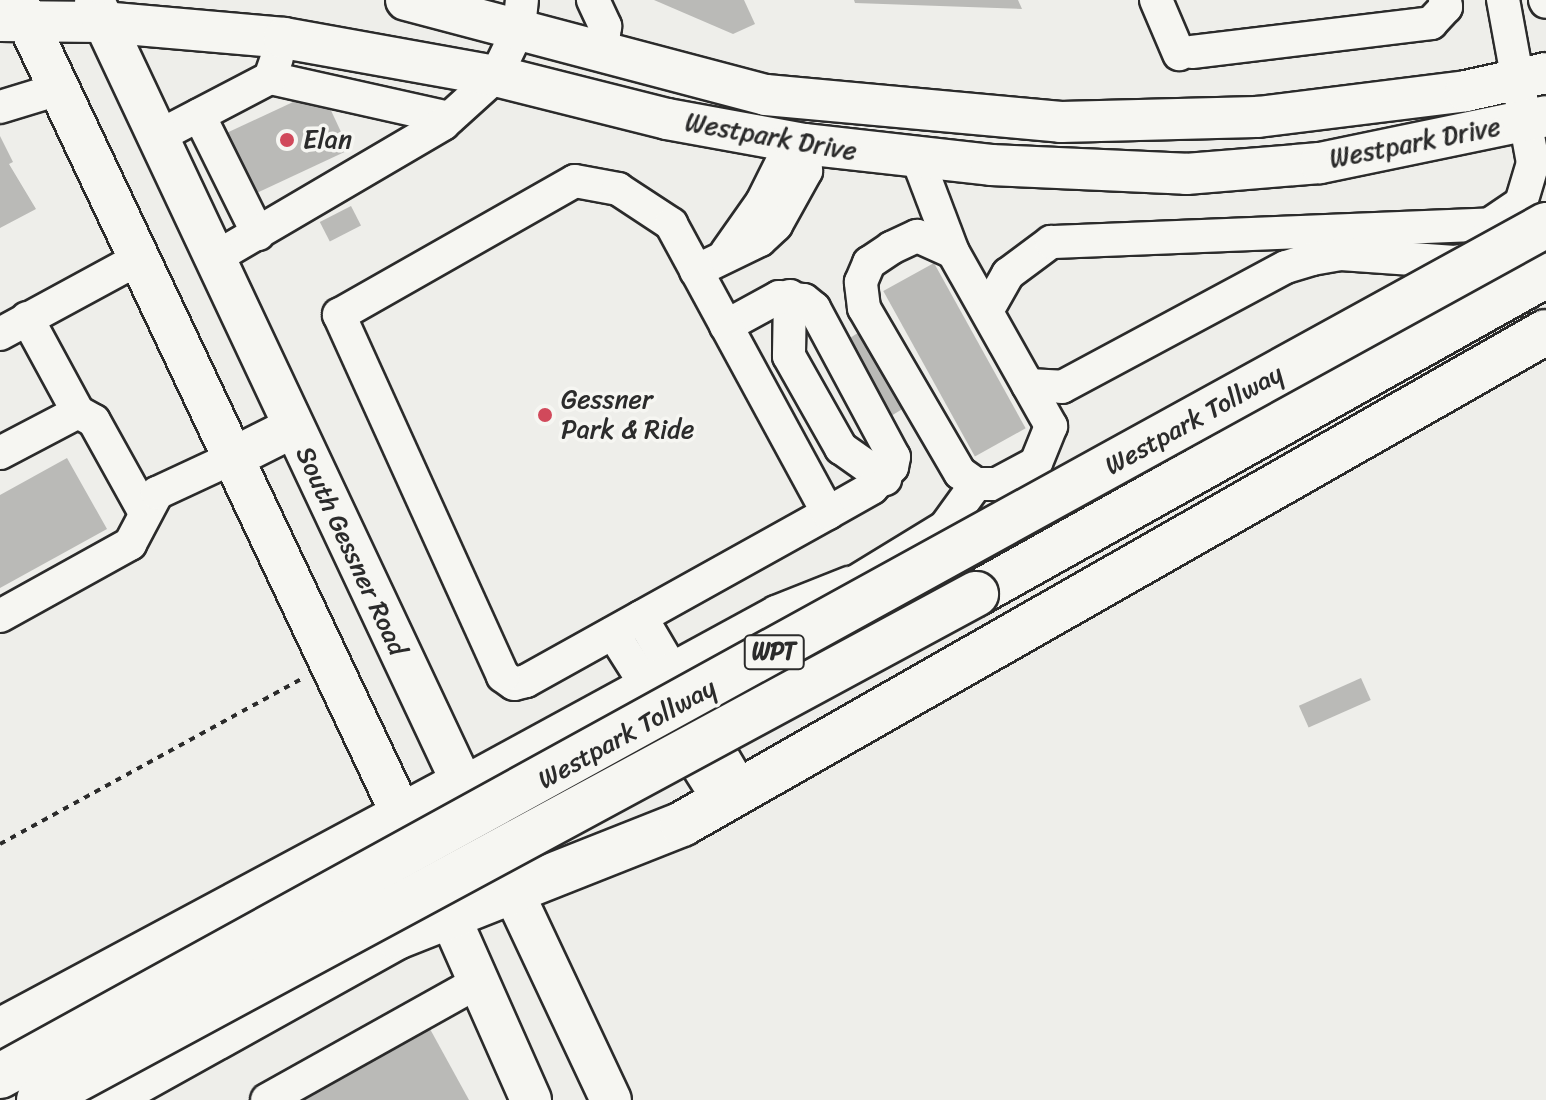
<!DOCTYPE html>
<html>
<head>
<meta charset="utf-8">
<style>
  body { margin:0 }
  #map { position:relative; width:1546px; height:1100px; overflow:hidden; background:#eeeeea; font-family:Sriracha,sans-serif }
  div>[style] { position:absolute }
  .building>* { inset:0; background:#babab7; transform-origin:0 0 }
  .path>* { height:4px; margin-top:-2px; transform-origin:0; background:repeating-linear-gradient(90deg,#2b2b2b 0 6px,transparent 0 12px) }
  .roads { filter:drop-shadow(2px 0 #2b2b2b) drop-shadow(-2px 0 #2b2b2b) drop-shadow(0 2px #2b2b2b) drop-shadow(0 -2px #2b2b2b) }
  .minor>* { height:32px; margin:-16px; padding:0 16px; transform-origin:16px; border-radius:16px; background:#f6f6f2 }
  .major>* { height:40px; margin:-20px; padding:0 20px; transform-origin:20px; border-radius:20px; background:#f6f6f2 }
  .highway>* { height:44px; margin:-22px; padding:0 22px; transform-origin:22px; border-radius:22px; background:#f6f6f2 }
  .bridges { filter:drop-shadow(2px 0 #2b2b2b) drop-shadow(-2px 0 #2b2b2b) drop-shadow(0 2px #2b2b2b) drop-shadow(0 -2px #2b2b2b) }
  .highway-bridge>* { height:44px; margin:-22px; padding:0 22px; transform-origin:22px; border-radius:22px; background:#f6f6f2 }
  .dots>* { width:22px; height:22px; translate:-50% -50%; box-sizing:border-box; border:4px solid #f6f6f2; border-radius:50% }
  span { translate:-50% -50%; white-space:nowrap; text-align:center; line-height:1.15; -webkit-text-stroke:7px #f6f6f2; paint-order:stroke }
  .shield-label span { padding:2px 6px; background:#f6f6f2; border:2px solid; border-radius:6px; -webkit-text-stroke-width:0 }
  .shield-label { font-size:24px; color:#2b2b2b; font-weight:700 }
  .street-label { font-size:26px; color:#2b2b2b }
  .poi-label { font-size:26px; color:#2b2b2b }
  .left { translate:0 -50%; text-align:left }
</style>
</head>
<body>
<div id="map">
  <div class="building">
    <i style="clip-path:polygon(654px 0,744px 0,755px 24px,733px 34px)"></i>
    <i style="clip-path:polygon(854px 0,1018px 0,1022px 9px,855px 3px)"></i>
    <i style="left:321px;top:89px;width:67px;height:112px;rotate:65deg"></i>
    <i style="clip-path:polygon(0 136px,13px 162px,9px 164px,36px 209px,0 228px)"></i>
    <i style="left:351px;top:206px;width:22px;height:35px;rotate:63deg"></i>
    <i style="left:934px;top:263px;width:189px;height:58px;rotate:61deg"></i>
    <i style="left:861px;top:331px;width:88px;height:22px;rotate:58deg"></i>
    <i style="clip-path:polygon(67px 458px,107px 529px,0 588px,0 495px)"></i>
    <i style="left:1361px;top:678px;width:24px;height:68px;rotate:66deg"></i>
    <i style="clip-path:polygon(430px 1029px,469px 1100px,302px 1100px)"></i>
  </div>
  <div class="path">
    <i style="left:0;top:844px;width:345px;rotate:-28.7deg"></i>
  </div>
  <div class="roads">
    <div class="minor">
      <i style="left:593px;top:0;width:29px;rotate:65deg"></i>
      <i style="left:605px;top:26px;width:24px;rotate:97deg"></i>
      <i style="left:1156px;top:0;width:59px;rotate:66.9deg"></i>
      <i style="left:1545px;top:0;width:2px;rotate:63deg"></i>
      <i style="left:1192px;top:52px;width:241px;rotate:-6.9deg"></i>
      <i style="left:1431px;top:23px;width:22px;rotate:-47deg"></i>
      <i style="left:1446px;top:7px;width:7px;rotate:-98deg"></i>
      <i style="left:270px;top:78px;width:183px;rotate:12.6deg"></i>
      <i style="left:0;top:107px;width:62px;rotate:-17deg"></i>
      <i style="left:199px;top:115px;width:133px;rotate:63.6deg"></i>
      <i style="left:157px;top:137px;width:127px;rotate:-27.6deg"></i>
      <i style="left:270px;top:78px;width:21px;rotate:-71deg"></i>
      <i style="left:918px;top:160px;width:98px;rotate:69.2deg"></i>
      <i style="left:953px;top:252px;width:200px;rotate:60.6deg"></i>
      <i style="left:1051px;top:426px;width:40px;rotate:112deg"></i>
      <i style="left:1036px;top:463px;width:44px;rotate:151.7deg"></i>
      <i style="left:997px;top:484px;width:21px;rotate:180deg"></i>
      <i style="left:976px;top:484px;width:19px;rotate:-145deg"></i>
      <i style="left:960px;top:473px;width:191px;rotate:-120.2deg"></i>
      <i style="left:864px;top:308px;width:26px;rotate:-97deg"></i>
      <i style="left:861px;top:282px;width:21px;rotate:-67deg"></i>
      <i style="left:869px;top:263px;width:27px;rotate:-34deg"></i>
      <i style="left:891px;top:248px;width:29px;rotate:-25deg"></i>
      <i style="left:917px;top:236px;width:39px;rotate:24deg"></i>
      <i style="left:213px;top:259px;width:267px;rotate:-30.4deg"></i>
      <i style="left:443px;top:124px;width:72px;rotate:-42.2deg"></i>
      <i style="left:496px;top:76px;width:53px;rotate:-64.4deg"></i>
      <i style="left:519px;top:28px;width:28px;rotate:-84deg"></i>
      <i style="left:696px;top:271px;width:71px;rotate:-25.8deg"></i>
      <i style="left:760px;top:240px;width:22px;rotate:-43deg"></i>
      <i style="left:776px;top:225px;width:62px;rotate:-60.9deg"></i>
      <i style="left:806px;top:171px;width:27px;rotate:-94deg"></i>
      <i style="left:804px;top:144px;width:24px;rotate:145deg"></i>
      <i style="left:784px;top:158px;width:49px;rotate:116.6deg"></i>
      <i style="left:762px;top:202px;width:62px;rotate:125.2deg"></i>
      <i style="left:790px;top:296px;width:60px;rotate:91deg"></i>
      <i style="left:789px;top:356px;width:106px;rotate:60.5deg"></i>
      <i style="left:841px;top:448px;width:54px;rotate:35.2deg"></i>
      <i style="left:987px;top:311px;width:43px;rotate:-60.4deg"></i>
      <i style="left:1008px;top:274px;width:54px;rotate:-36.7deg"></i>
      <i style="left:1051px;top:242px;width:439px;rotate:-2.3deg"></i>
      <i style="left:1490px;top:224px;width:37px;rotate:-34deg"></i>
      <i style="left:1521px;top:203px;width:42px;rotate:-73.3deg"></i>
      <i style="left:1533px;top:163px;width:166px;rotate:-100.4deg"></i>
      <i style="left:27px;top:318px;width:107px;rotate:61.5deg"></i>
      <i style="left:78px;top:412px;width:18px;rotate:29deg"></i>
      <i style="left:94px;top:421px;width:105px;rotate:61deg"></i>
      <i style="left:726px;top:326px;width:60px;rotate:-28.7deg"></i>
      <i style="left:779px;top:297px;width:25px;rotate:7deg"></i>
      <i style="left:804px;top:300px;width:13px;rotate:39deg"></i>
      <i style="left:814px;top:308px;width:169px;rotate:61.8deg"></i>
      <i style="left:894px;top:457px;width:10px;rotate:101deg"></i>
      <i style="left:892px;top:467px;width:29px;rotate:134deg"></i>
      <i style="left:872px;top:488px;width:51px;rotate:150.4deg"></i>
      <i style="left:828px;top:513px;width:346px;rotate:150.9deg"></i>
      <i style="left:526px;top:681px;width:12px;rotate:166deg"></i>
      <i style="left:514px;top:684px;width:14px;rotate:-144deg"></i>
      <i style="left:503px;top:676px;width:397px;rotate:-114.4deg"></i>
      <i style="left:339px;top:315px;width:271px;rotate:-29.6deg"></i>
      <i style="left:575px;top:181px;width:44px;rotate:10.5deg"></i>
      <i style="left:618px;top:189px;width:64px;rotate:33.4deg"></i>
      <i style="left:671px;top:224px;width:329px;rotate:61.5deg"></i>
      <i style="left:0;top:334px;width:157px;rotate:-28.5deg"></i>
      <i style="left:1028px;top:385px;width:34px;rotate:3deg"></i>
      <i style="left:1062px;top:387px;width:254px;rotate:-28.2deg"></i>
      <i style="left:1286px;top:267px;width:27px;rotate:-17deg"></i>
      <i style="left:1312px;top:259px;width:29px;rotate:-10deg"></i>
      <i style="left:1341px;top:254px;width:114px;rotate:4deg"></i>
      <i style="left:1455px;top:262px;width:20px;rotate:-11deg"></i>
      <i style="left:0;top:453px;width:88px;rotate:-27.7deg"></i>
      <i style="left:834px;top:595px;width:130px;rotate:-31.5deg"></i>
      <i style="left:945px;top:527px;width:53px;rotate:-54.2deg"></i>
      <i style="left:0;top:616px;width:149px;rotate:-29deg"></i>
      <i style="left:130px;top:544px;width:58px;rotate:-62.1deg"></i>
      <i style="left:157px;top:493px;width:83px;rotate:-25deg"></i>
      <i style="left:641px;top:617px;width:199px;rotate:59.6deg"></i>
      <i style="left:613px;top:633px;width:200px;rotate:57.7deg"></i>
      <i style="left:459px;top:785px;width:361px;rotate:-28.6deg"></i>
      <i style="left:776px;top:612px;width:79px;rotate:-21.7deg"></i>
      <i style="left:267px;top:1100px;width:242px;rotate:-29.2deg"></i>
    </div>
    <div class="major">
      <i style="left:406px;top:0;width:372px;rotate:14.8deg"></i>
      <i style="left:766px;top:95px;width:296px;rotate:5.2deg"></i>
      <i style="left:1061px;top:122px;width:197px;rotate:-1.5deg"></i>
      <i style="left:1258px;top:117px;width:210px;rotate:-7.1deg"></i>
      <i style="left:1466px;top:91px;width:82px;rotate:-12.7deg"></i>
      <i style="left:18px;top:2px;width:1012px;rotate:64.73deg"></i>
      <i style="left:450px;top:917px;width:200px;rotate:66.1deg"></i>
      <i style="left:95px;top:3px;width:1212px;rotate:64.81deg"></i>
      <i style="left:0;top:21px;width:102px;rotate:0.6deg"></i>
      <i style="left:102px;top:22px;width:183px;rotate:5deg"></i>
      <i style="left:284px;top:38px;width:215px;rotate:10.2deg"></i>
      <i style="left:496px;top:76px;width:176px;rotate:14.1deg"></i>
      <i style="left:667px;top:119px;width:139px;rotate:10.3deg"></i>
      <i style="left:804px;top:144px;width:188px;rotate:6.4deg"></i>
      <i style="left:991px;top:165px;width:195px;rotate:2.6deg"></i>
      <i style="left:1186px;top:174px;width:134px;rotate:-4.7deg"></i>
      <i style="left:1320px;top:163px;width:231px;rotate:-11.7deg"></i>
      <i style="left:232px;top:458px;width:69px;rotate:-26.6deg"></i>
    </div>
    <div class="highway">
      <i style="left:976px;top:594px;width:653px;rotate:-29.23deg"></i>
      <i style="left:0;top:1031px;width:521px;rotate:-28.19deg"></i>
      <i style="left:104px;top:1100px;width:335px;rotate:-29.1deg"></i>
      <i style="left:397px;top:937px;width:307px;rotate:-21.6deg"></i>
      <i style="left:682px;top:824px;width:994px;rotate:-29.66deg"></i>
    </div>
  </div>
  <div class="bridges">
    <div class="highway-bridge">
      <i style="left:0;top:1076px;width:1765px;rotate:-28.83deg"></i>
      <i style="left:39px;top:1100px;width:1065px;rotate:-28.37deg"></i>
    </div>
  </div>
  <div class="dots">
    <i style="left:287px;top:140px;background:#d1495b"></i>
    <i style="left:545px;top:415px;background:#d1495b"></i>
  </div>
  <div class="shield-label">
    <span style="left:774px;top:652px">WPT</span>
  </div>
  <div class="street-label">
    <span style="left:771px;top:137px;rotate:10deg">Westpark Drive</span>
    <span style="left:1415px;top:143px;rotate:-11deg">Westpark Drive</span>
    <span style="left:1194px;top:420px;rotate:-29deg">Westpark Tollway</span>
    <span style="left:351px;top:551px;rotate:65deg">South Gessner Road</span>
    <span style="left:627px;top:734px;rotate:-29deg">Westpark Tollway</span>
  </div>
  <div class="poi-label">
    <span class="left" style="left:303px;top:140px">Elan</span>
    <span class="left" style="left:561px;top:415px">Gessner<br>Park &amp; Ride</span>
  </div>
</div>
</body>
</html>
